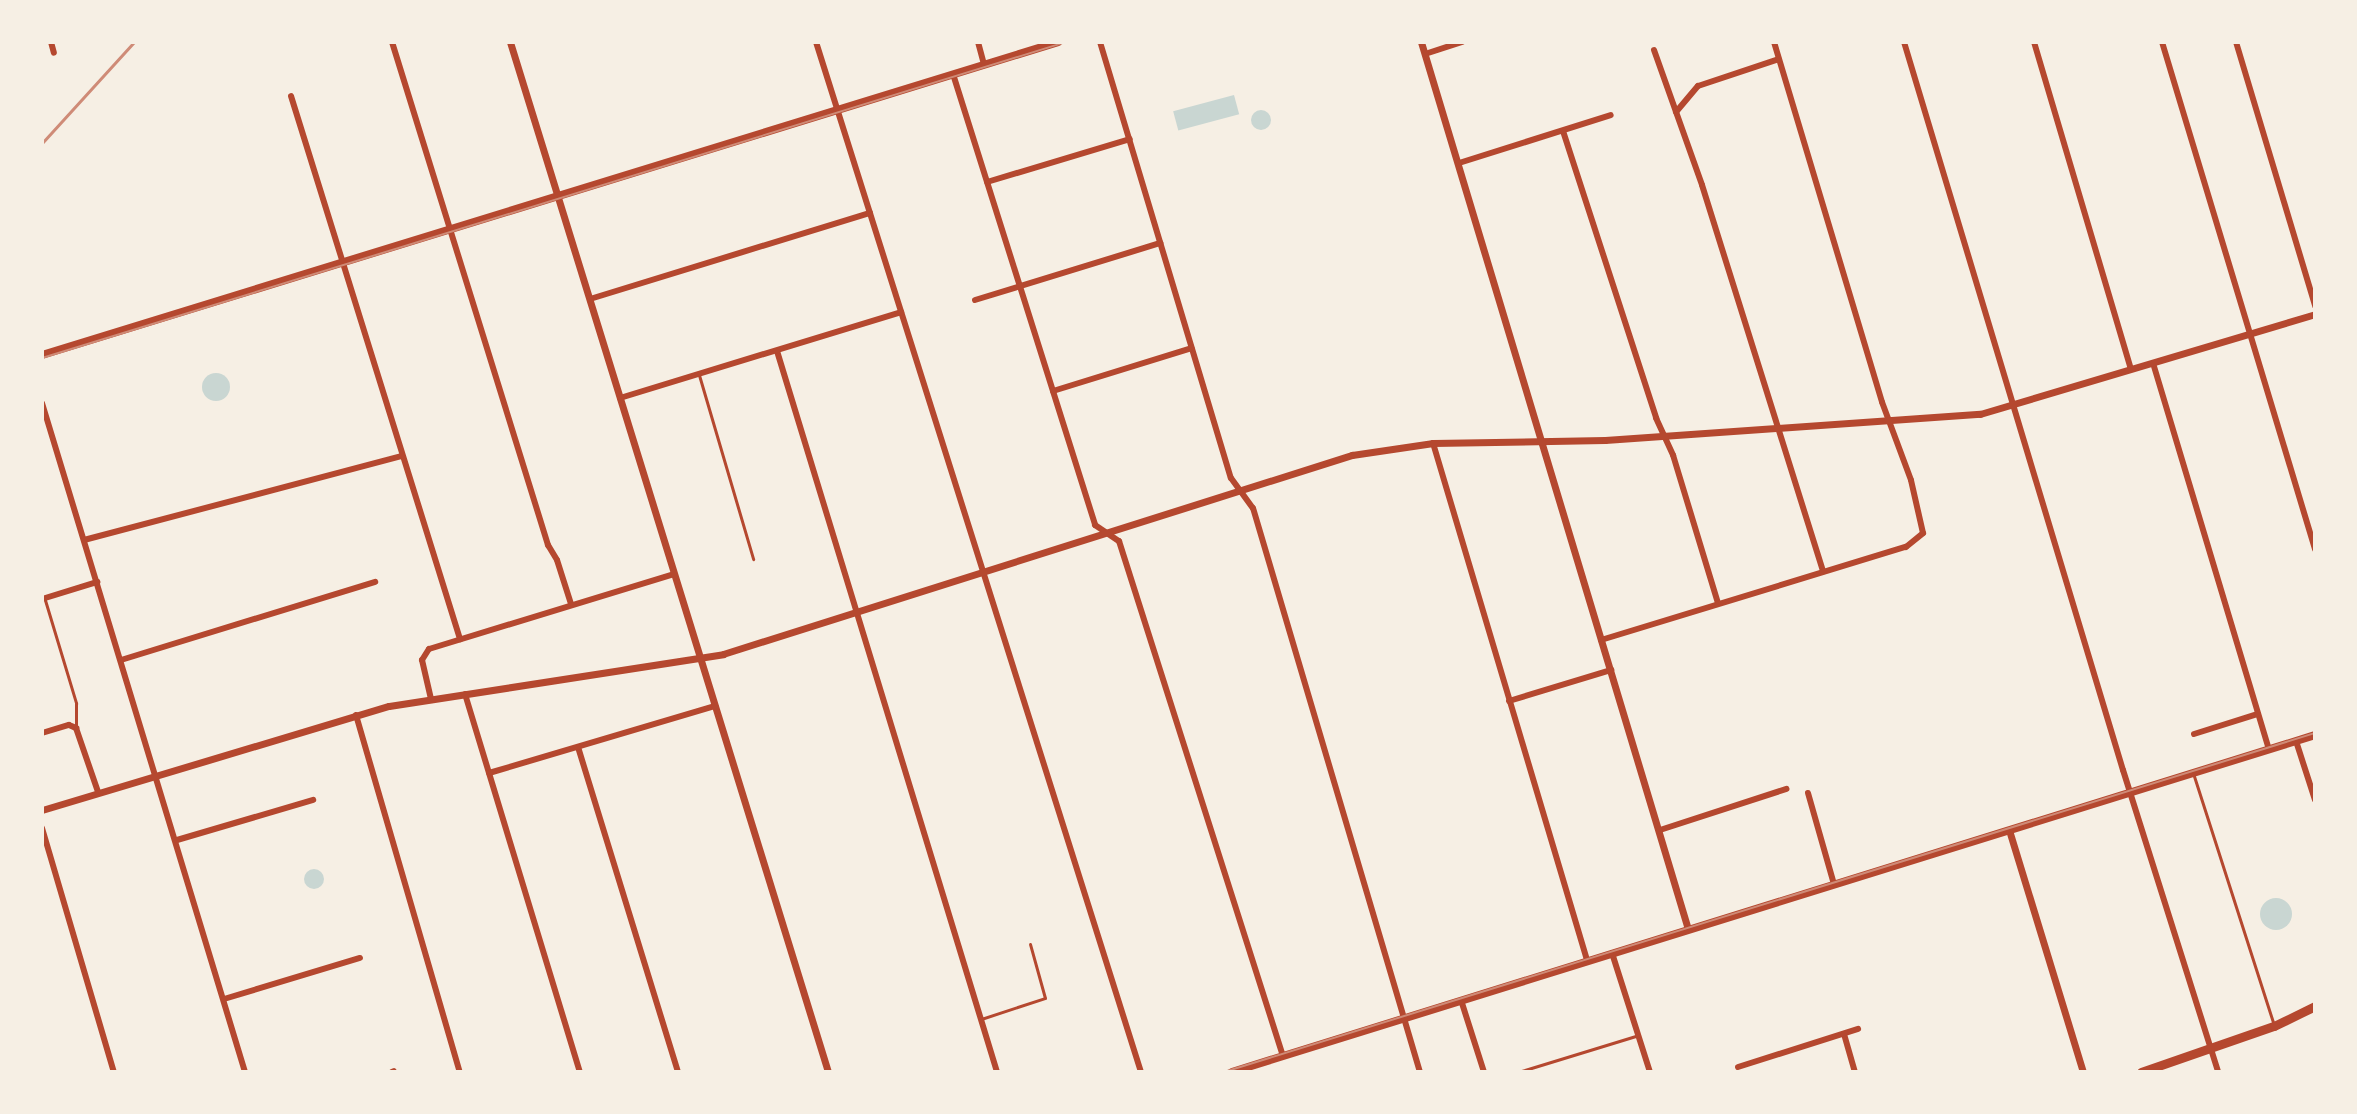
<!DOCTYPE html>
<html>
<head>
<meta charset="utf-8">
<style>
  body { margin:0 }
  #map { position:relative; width:2357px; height:1114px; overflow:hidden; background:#f6efe4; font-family:Helvetica,sans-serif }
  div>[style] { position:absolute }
  .water>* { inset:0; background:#c9d6d2; transform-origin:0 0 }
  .round { border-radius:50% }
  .service>* { height:3px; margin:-1.5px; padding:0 1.5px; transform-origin:1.5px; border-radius:1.5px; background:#b5482f }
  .minor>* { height:6px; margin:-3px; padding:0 3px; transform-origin:3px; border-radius:3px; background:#b5482f }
  .tertiary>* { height:7px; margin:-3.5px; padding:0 3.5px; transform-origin:3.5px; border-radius:3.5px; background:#b5482f }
  .secondary>* { height:8px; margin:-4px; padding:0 4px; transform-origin:4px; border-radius:4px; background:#b5482f }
  .primary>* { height:9px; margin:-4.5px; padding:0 4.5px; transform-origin:4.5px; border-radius:4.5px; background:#b5482f }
  .tram>* { height:2px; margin:-1px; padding:0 1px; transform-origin:1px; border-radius:1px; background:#cf8b77 }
  .rail>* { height:3px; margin:-1.5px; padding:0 1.5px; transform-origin:1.5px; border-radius:1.5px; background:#cf8b77 }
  span { translate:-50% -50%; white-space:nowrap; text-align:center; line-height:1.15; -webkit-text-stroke:7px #f6efe4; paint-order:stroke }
  .frame { position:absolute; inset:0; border:44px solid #f6efe4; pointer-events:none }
</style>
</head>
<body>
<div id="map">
  <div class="water">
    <i style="left:1234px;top:95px;width:20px;height:63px;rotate:75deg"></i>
    <i class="round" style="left:1251px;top:110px;width:20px;height:20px"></i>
    <i class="round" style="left:202px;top:373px;width:28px;height:28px"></i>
    <i class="round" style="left:304px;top:869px;width:20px;height:20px"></i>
    <i class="round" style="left:2260px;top:898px;width:32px;height:32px"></i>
  </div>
  <div class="service">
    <i style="left:699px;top:375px;width:192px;rotate:73.6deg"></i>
    <i style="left:45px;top:600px;width:108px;rotate:73.2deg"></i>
    <i style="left:76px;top:703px;width:25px;rotate:90deg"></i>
    <i style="left:2193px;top:773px;width:265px;rotate:72.2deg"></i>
    <i style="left:981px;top:1019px;width:67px;rotate:-18.2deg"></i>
    <i style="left:1045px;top:998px;width:56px;rotate:-105.5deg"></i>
    <i style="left:1518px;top:1072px;width:123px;rotate:-17deg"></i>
  </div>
  <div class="minor">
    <i style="left:51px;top:42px;width:11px;rotate:75deg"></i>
    <i style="left:392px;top:42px;width:527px;rotate:72.77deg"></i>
    <i style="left:548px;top:545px;width:17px;rotate:59deg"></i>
    <i style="left:557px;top:560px;width:46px;rotate:72.3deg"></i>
    <i style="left:816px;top:42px;width:1080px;rotate:72.49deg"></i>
    <i style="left:978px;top:42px;width:23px;rotate:75deg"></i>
    <i style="left:1100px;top:42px;width:455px;rotate:73.3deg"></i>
    <i style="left:1231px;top:478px;width:37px;rotate:54deg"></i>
    <i style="left:1253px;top:508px;width:588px;rotate:73.51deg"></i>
    <i style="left:1904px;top:42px;width:760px;rotate:73.26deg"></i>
    <i style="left:2123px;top:770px;width:317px;rotate:72.5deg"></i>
    <i style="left:2034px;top:42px;width:341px;rotate:73.5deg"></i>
    <i style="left:2162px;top:42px;width:530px;rotate:73.21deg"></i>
    <i style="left:2236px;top:42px;width:276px;rotate:73.3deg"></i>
    <i style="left:1654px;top:50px;width:143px;rotate:70.4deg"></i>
    <i style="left:1702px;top:185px;width:405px;rotate:72.6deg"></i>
    <i style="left:1425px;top:54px;width:39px;rotate:-18deg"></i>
    <i style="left:953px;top:74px;width:473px;rotate:72.5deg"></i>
    <i style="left:1095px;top:525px;width:29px;rotate:34deg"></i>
    <i style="left:1119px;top:541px;width:540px;rotate:72.34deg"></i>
    <i style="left:291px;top:96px;width:569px;rotate:72.71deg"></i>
    <i style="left:1676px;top:112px;width:34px;rotate:-50deg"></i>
    <i style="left:1698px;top:86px;width:85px;rotate:-18.4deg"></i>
    <i style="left:1563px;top:131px;width:302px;rotate:72deg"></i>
    <i style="left:1656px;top:418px;width:41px;rotate:65.3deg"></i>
    <i style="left:1673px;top:455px;width:155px;rotate:73.1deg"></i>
    <i style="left:1459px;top:163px;width:159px;rotate:-17.5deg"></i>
    <i style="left:987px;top:182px;width:149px;rotate:-16.7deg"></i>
    <i style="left:590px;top:299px;width:293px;rotate:-17.1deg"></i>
    <i style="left:975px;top:300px;width:194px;rotate:-17.1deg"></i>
    <i style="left:777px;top:351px;width:754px;rotate:73.03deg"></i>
    <i style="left:2153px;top:363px;width:403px;rotate:73.3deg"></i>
    <i style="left:1053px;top:391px;width:145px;rotate:-17.2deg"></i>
    <i style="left:620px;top:398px;width:294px;rotate:-17deg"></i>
    <i style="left:42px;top:403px;width:699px;rotate:73.12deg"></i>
    <i style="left:1433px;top:443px;width:539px;rotate:73.41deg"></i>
    <i style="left:84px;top:540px;width:329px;rotate:-14.8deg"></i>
    <i style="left:42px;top:599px;width:58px;rotate:-17.2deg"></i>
    <i style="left:1601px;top:640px;width:319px;rotate:-17deg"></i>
    <i style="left:1906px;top:547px;width:22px;rotate:-39deg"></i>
    <i style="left:1923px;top:533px;width:54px;rotate:-102.8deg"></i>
    <i style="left:1911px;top:480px;width:83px;rotate:-110.4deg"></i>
    <i style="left:1882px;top:402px;width:376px;rotate:-106.7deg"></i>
    <i style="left:121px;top:660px;width:266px;rotate:-17.1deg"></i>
    <i style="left:465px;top:694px;width:395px;rotate:73.1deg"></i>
    <i style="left:431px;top:699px;width:40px;rotate:-103deg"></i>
    <i style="left:422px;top:660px;width:13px;rotate:-58deg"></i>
    <i style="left:429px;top:649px;width:256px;rotate:-17deg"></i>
    <i style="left:1509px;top:701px;width:107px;rotate:-16.9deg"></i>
    <i style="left:356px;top:715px;width:372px;rotate:73.8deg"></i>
    <i style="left:42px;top:733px;width:28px;rotate:-17deg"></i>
    <i style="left:69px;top:725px;width:8px;rotate:23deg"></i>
    <i style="left:76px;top:728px;width:68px;rotate:71deg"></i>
    <i style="left:2194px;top:734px;width:67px;rotate:-17.4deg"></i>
    <i style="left:2296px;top:741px;width:62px;rotate:72.1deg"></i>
    <i style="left:578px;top:747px;width:340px;rotate:72.9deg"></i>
    <i style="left:489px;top:773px;width:236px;rotate:-16.5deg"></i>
    <i style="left:1808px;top:793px;width:95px;rotate:74.1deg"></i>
    <i style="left:42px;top:828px;width:254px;rotate:73.6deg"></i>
    <i style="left:1660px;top:830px;width:133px;rotate:-18deg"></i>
    <i style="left:177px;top:840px;width:142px;rotate:-16.4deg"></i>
    <i style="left:1612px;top:953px;width:125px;rotate:72.3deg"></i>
    <i style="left:224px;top:999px;width:142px;rotate:-16.8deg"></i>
    <i style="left:1461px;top:1000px;width:76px;rotate:72.3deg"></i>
    <i style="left:1844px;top:1034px;width:40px;rotate:74deg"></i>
    <i style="left:1738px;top:1067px;width:126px;rotate:-17.6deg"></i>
    <i style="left:392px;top:1072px;width:2px;rotate:-27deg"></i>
  </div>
  <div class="tertiary">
    <i style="left:510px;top:42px;width:1078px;rotate:72.84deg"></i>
    <i style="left:1421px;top:42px;width:926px;rotate:73.25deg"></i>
    <i style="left:42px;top:810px;width:362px;rotate:-16.7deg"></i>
    <i style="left:389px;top:706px;width:338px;rotate:-8.8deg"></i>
    <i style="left:723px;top:654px;width:660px;rotate:-17.56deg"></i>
    <i style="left:1352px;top:455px;width:82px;rotate:-8.4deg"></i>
    <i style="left:1433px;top:443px;width:172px;rotate:-1deg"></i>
    <i style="left:1605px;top:440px;width:376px;rotate:-4deg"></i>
    <i style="left:1980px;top:414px;width:350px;rotate:-16.6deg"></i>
    <i style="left:2009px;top:830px;width:253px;rotate:73deg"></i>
  </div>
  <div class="secondary">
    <i style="left:42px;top:355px;width:1063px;rotate:-17.12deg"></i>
    <i style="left:1232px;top:1072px;width:1134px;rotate:-17.28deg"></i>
  </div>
  <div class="primary">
    <i style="left:2141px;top:1072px;width:141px;rotate:-19.1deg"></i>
    <i style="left:2274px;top:1026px;width:46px;rotate:-26deg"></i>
  </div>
  <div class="tram">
    <i style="left:42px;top:358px;width:1072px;rotate:-17.15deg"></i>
    <i style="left:1224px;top:1072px;width:1142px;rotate:-17.26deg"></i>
  </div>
  <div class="rail">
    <i style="left:42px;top:143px;width:137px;rotate:-47.7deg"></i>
  </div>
  <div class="frame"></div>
</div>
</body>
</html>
